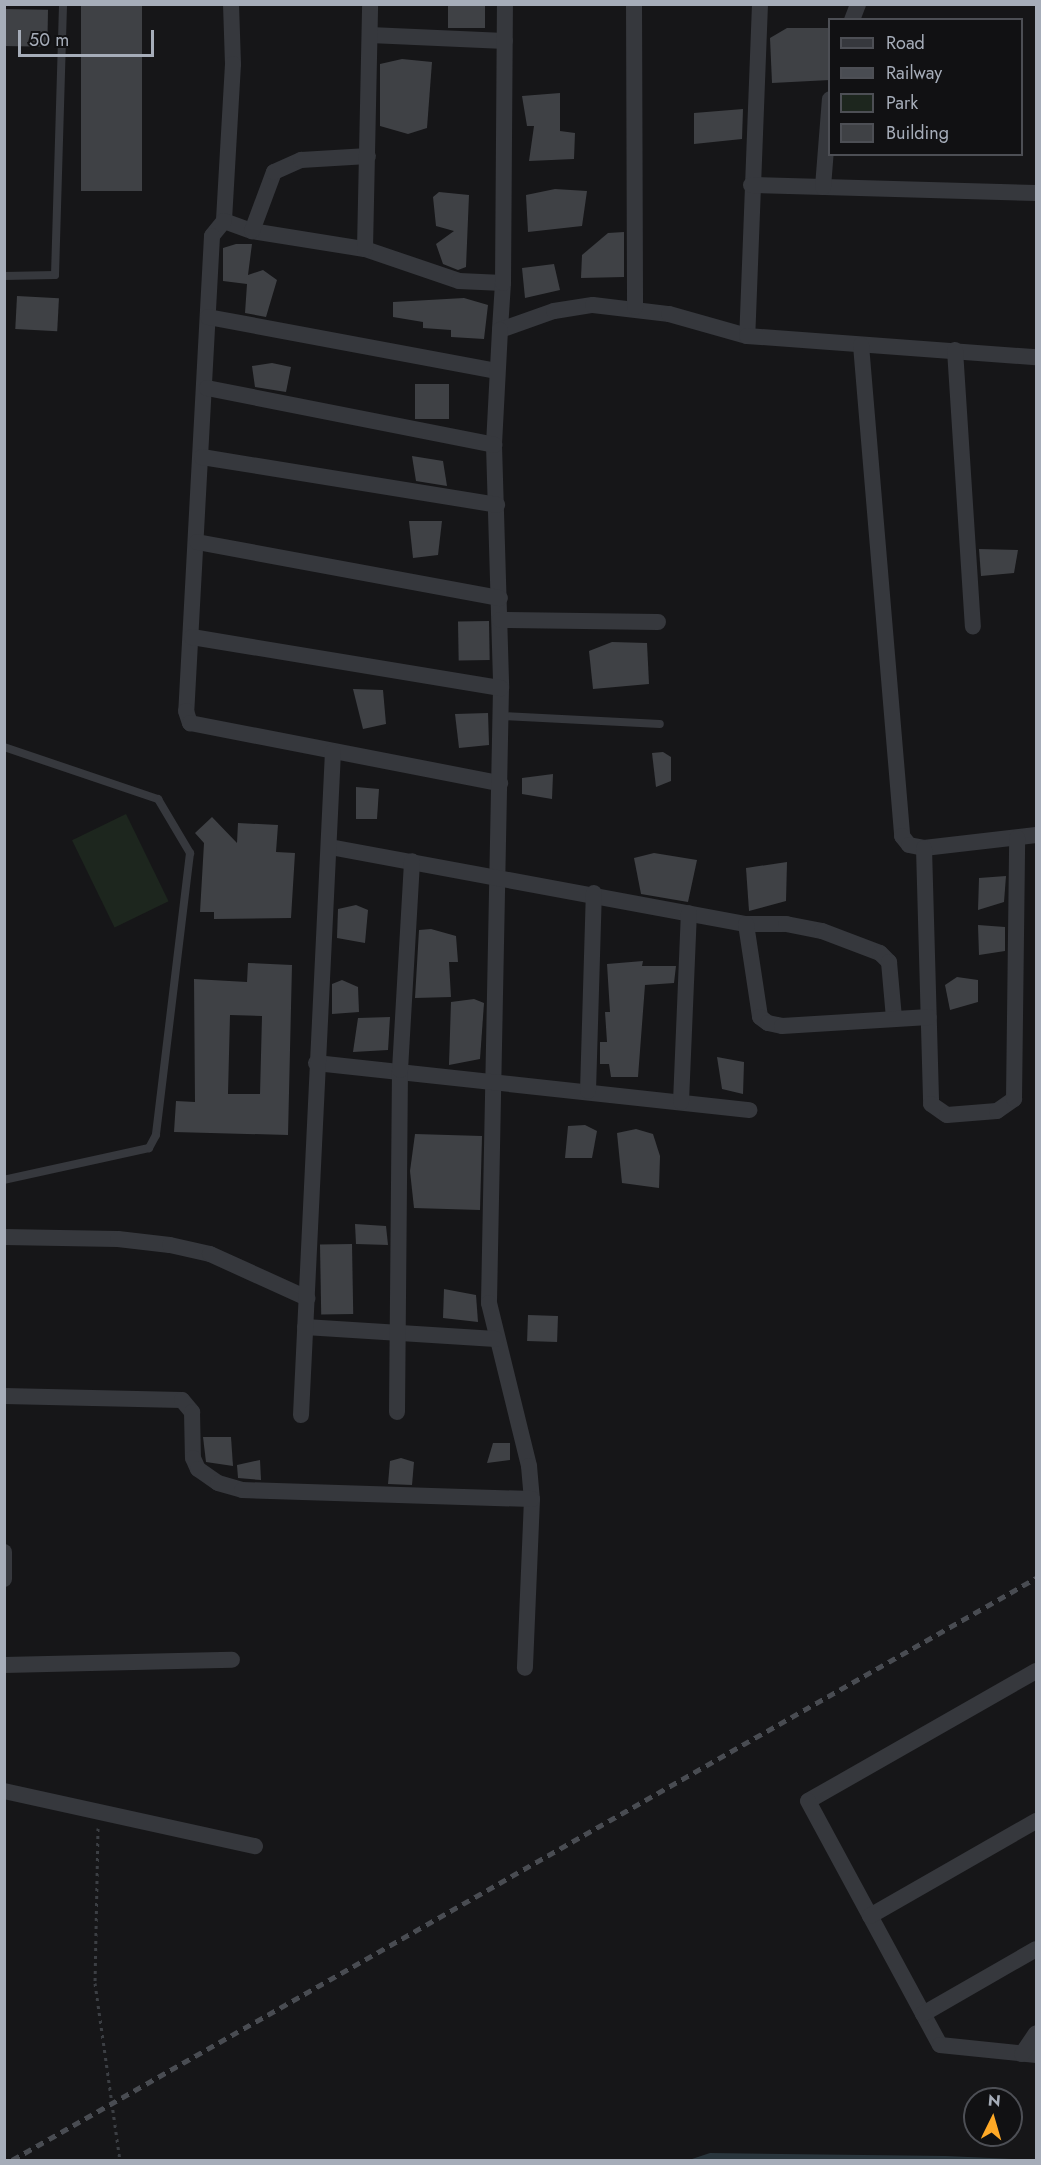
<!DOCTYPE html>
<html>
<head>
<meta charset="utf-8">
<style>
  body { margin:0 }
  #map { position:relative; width:1041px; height:2165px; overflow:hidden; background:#161618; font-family:Jost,sans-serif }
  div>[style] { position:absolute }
  .green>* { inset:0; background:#1d261e; transform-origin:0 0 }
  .water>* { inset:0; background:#2a363d }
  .building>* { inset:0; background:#3f4145; transform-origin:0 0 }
  .path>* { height:3px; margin-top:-1.5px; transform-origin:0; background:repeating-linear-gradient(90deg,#3c3f44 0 3px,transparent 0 7.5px) }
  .service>* { height:8px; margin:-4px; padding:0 4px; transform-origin:4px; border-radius:4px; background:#36383d }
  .minor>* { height:16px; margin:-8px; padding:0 8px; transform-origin:8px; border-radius:8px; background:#36383d }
  .rail>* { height:4.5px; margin-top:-2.25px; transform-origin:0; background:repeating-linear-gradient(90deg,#494c52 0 8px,transparent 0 14px) }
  span { translate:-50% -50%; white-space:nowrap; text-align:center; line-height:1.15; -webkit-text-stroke:4.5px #111113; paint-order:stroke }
  .frame { position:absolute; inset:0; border:6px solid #a6adb9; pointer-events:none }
  .legend { position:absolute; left:828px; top:18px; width:195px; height:138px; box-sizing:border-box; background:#111113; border:2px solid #4d4f55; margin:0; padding:8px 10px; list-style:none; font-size:18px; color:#a6adb9 }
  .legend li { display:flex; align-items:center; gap:12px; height:30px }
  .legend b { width:30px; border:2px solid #4d4f55 }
  .north { position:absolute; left:963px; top:2087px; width:60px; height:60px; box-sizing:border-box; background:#111113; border:2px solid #4d4f55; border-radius:50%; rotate:5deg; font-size:16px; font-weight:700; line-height:24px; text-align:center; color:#a6adb9 }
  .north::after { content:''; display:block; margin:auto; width:21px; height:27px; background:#ffa926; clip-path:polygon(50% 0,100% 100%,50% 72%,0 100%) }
  .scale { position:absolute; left:18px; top:30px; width:136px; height:27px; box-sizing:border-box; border:3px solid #a6adb9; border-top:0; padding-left:8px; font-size:18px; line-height:21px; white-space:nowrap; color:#a6adb9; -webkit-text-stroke:4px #111113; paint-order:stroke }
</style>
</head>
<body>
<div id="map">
  <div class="green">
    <i style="left:126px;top:814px;width:97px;height:60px;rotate:64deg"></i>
  </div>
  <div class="water">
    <i style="clip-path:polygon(710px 2153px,946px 2156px,1036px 2160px,689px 2160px)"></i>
  </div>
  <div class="building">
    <i style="left:81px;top:4px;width:61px;height:187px"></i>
    <i style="left:448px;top:4px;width:37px;height:24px"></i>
    <i style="left:4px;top:9px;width:44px;height:37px;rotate:1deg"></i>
    <i style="clip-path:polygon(787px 28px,828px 28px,830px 80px,772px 83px,770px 38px)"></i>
    <i style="clip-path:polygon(402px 59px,432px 62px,427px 128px,408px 134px,380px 126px,380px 64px)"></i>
    <i style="clip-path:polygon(560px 93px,560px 131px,575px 133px,574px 159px,529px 161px,534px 126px,527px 126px,522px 96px)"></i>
    <i style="clip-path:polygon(743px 109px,742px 139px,694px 144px,694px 113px)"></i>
    <i style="clip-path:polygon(555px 189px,587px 191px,582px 226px,528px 232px,526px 195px)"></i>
    <i style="clip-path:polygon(439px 192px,469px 195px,466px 267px,458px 270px,443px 264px,436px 244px,454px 231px,436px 226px,433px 197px)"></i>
    <i style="clip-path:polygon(624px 232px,624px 277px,581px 278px,582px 255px,608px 233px)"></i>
    <i style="clip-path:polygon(236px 244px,252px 244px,248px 275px,263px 270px,277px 280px,266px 317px,245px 313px,247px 284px,223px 281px,223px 248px)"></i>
    <i style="clip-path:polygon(554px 264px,560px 290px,525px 298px,522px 268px)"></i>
    <i style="left:17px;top:296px;width:42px;height:33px;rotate:3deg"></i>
    <i style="clip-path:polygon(464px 298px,488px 305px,484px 339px,451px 337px,451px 330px,423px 328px,423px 322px,393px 317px,393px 302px)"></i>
    <i style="clip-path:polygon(272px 363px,291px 367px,286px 392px,255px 387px,252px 366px)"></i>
    <i style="left:415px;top:384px;width:34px;height:35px"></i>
    <i style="clip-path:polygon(412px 456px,443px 461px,447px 486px,416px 481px)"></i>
    <i style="clip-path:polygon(409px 521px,442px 521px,438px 555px,413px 558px)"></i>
    <i style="clip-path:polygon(979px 549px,1018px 550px,1014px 573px,981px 576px)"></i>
    <i style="left:489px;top:621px;width:39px;height:31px;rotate:89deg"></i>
    <i style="clip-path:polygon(612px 642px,647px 643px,649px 684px,593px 689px,589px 651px)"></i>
    <i style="clip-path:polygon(353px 689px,383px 690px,386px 724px,363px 729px)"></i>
    <i style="clip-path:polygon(488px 713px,489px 745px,459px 748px,455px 714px)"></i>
    <i style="clip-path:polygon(663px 752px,671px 757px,671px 781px,656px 787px,652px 753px)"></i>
    <i style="clip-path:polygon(553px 774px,552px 799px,522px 794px,522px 778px)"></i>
    <i style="clip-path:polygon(356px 787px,379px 789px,377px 819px,356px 819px)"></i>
    <i style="clip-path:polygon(212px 817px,237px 843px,238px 823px,278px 825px,276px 852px,295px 853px,291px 918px,214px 919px,214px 912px,200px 912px,204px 843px,195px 833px)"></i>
    <i style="clip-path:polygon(654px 853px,697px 860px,688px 902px,641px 894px,634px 858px)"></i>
    <i style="clip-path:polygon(787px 862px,786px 901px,749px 911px,746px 868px)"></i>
    <i style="clip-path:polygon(1006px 876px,1004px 902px,978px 910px,979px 878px)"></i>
    <i style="clip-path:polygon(356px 905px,368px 910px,365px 943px,337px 938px,338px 909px)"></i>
    <i style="clip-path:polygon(978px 925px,1005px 927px,1005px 951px,979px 955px)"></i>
    <i style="clip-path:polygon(431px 929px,456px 936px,458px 962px,449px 962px,451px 997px,415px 998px,419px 930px)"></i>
    <i style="clip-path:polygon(643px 961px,642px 966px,676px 966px,674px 983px,645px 985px,638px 1077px,611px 1077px,609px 1064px,600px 1064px,600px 1042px,607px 1042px,605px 1012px,610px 1012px,607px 964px)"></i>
    <i style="clip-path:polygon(evenodd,248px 963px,292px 965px,288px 1135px,174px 1132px,176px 1101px,195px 1102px,194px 979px,247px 982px,248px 963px,230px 1015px,262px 1016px,260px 1094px,228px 1094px,230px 1015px)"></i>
    <i style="clip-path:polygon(957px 977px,978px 980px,978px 1002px,950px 1010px,945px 985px)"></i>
    <i style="clip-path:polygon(342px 980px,358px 987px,359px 1012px,332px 1014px,332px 984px)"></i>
    <i style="clip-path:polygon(474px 999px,484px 1003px,480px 1059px,449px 1065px,451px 1002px)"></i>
    <i style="clip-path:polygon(390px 1017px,388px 1050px,353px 1052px,358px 1018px)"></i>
    <i style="clip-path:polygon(717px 1057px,744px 1062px,743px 1094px,722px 1089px)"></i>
    <i style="clip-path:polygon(585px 1125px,597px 1131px,592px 1158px,565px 1158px,568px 1126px)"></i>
    <i style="clip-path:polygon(636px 1129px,653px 1134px,660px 1156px,659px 1188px,622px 1183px,617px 1133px)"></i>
    <i style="clip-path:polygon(415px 1134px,482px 1136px,480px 1210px,414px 1208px,410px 1171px)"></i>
    <i style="clip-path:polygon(355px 1224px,386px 1226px,388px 1245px,356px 1244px)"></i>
    <i style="left:352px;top:1244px;width:70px;height:32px;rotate:89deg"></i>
    <i style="clip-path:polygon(444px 1289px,476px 1295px,478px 1322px,443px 1318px)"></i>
    <i style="left:528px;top:1315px;width:30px;height:26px;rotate:2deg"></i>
    <i style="clip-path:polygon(203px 1437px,231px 1437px,233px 1466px,206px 1462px)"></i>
    <i style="clip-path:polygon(493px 1443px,510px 1443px,510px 1460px,487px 1463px)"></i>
    <i style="clip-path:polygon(401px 1458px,414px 1462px,412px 1485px,388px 1484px,390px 1461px)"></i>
    <i style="clip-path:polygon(260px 1460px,261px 1480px,238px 1478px,237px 1465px)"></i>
  </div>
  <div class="path">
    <i style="left:98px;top:1828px;width:155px;rotate:91.1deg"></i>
    <i style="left:95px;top:1983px;width:179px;rotate:82deg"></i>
  </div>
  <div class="service">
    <i style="left:4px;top:276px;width:51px;rotate:-1.1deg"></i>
    <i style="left:55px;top:275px;width:271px;rotate:-88.3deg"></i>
    <i style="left:501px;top:716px;width:159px;rotate:2.9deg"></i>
    <i style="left:4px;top:747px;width:163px;rotate:18.7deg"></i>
    <i style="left:158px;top:799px;width:63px;rotate:59.3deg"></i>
    <i style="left:190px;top:853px;width:284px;rotate:96.9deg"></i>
    <i style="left:156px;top:1135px;width:15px;rotate:118deg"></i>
    <i style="left:149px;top:1148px;width:148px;rotate:167.6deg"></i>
  </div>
  <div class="minor">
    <i style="left:231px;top:4px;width:60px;rotate:88.1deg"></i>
    <i style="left:233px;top:64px;width:157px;rotate:93.3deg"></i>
    <i style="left:224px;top:221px;width:30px;rotate:20deg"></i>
    <i style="left:252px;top:231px;width:114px;rotate:9.1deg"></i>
    <i style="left:365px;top:249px;width:99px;rotate:18.8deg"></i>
    <i style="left:459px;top:281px;width:44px;rotate:2.6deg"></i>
    <i style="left:503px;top:283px;width:47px;rotate:93.7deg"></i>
    <i style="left:500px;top:330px;width:57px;rotate:-19.4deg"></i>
    <i style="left:554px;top:311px;width:39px;rotate:-9deg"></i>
    <i style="left:593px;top:305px;width:77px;rotate:6.8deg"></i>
    <i style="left:669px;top:314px;width:81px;rotate:15.8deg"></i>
    <i style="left:634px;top:4px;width:303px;rotate:89.8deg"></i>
    <i style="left:760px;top:4px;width:332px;rotate:92.2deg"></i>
    <i style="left:747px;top:336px;width:290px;rotate:4.2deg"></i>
    <i style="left:852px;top:20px;width:17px;rotate:-69deg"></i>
    <i style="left:370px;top:35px;width:135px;rotate:2.5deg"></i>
    <i style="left:751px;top:185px;width:285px;rotate:1.6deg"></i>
    <i style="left:823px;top:187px;width:88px;rotate:-85.5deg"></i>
    <i style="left:224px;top:221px;width:19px;rotate:129deg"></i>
    <i style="left:212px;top:236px;width:476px;rotate:93.1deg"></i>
    <i style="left:186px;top:711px;width:13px;rotate:72deg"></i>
    <i style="left:190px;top:723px;width:316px;rotate:11deg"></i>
    <i style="left:252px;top:231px;width:63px;rotate:-69.6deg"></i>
    <i style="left:274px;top:172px;width:30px;rotate:-24deg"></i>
    <i style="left:301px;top:160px;width:67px;rotate:-3.4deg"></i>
    <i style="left:365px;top:249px;width:245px;rotate:-88.8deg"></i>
    <i style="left:503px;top:283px;width:279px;rotate:-89.6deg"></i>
    <i style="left:208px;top:317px;width:293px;rotate:10.6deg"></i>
    <i style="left:500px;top:330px;width:115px;rotate:93deg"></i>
    <i style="left:494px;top:445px;width:243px;rotate:88.3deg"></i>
    <i style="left:501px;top:688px;width:615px;rotate:91.12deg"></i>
    <i style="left:489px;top:1303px;width:168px;rotate:76.2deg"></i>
    <i style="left:529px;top:1466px;width:33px;rotate:85deg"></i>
    <i style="left:532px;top:1499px;width:169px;rotate:92.4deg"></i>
    <i style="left:861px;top:345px;width:493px;rotate:85.2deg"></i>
    <i style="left:902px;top:836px;width:11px;rotate:52deg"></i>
    <i style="left:909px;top:845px;width:15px;rotate:11deg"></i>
    <i style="left:924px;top:848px;width:113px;rotate:-6.6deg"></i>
    <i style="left:955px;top:350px;width:277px;rotate:86.3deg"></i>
    <i style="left:207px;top:388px;width:293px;rotate:11.2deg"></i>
    <i style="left:202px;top:457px;width:299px;rotate:9.2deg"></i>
    <i style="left:197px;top:542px;width:308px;rotate:10.5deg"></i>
    <i style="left:500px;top:620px;width:158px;rotate:0.7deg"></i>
    <i style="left:192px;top:637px;width:313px;rotate:9.4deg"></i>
    <i style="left:330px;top:847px;width:423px;rotate:10.5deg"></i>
    <i style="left:746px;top:924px;width:40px"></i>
    <i style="left:786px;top:924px;width:37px;rotate:11deg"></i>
    <i style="left:822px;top:931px;width:62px;rotate:20.8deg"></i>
    <i style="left:880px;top:953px;width:13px;rotate:45deg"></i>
    <i style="left:889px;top:962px;width:56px;rotate:84.9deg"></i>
    <i style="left:924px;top:848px;width:256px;rotate:88.4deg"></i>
    <i style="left:931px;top:1104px;width:19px;rotate:35deg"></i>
    <i style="left:947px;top:1115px;width:50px;rotate:-4.6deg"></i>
    <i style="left:997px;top:1111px;width:21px;rotate:-35deg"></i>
    <i style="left:1014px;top:1099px;width:261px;rotate:-89.3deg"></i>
    <i style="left:746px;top:924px;width:94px;rotate:81.4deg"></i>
    <i style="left:760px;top:1017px;width:10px;rotate:37deg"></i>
    <i style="left:768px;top:1023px;width:14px;rotate:12deg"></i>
    <i style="left:782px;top:1026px;width:147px;rotate:-3.5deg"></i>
    <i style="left:316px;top:1063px;width:436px;rotate:6.2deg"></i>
    <i style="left:588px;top:1091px;width:198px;rotate:-88.3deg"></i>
    <i style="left:681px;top:1102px;width:189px;rotate:-87.6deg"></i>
    <i style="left:4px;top:1237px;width:114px;rotate:1deg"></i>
    <i style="left:118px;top:1239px;width:52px;rotate:6.6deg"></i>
    <i style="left:170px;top:1245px;width:41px;rotate:12.7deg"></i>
    <i style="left:210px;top:1254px;width:107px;rotate:24.4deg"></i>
    <i style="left:305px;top:1327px;width:191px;rotate:3.6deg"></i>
    <i style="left:4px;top:1396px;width:178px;rotate:1.3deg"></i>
    <i style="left:182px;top:1400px;width:16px;rotate:50deg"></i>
    <i style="left:192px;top:1412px;width:46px;rotate:88.8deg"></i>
    <i style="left:193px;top:1458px;width:12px;rotate:66deg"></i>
    <i style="left:198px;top:1469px;width:24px;rotate:35deg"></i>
    <i style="left:218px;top:1483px;width:25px;rotate:16deg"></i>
    <i style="left:242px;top:1490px;width:290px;rotate:1.8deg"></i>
    <i style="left:397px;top:1412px;width:342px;rotate:-89.5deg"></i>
    <i style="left:400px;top:1070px;width:209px;rotate:-86.7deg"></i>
    <i style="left:301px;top:1415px;width:664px;rotate:-87.24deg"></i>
    <i style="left:4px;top:1552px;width:27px;rotate:90deg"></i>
    <i style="left:4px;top:1665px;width:228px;rotate:-1.3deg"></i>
    <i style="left:1036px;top:1671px;width:262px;rotate:150.3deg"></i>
    <i style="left:808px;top:1801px;width:277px;rotate:61.6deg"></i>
    <i style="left:940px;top:2045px;width:97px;rotate:5.9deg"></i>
    <i style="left:4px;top:1791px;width:257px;rotate:12.4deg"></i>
    <i style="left:870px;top:1916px;width:191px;rotate:-29.8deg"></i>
    <i style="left:923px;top:2014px;width:130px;rotate:-29.9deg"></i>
    <i style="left:1022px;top:2054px;width:25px;rotate:-56deg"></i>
  </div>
  <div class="rail">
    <i style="left:12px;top:2160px;width:1178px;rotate:-29.61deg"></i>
  </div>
  <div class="frame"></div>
  <ul class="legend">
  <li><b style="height:8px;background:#36383d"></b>Road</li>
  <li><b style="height:8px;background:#494c52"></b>Railway</li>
  <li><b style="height:16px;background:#1d261e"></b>Park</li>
  <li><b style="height:16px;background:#3f4145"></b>Building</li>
  </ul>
  <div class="north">N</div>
  <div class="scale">50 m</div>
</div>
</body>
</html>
